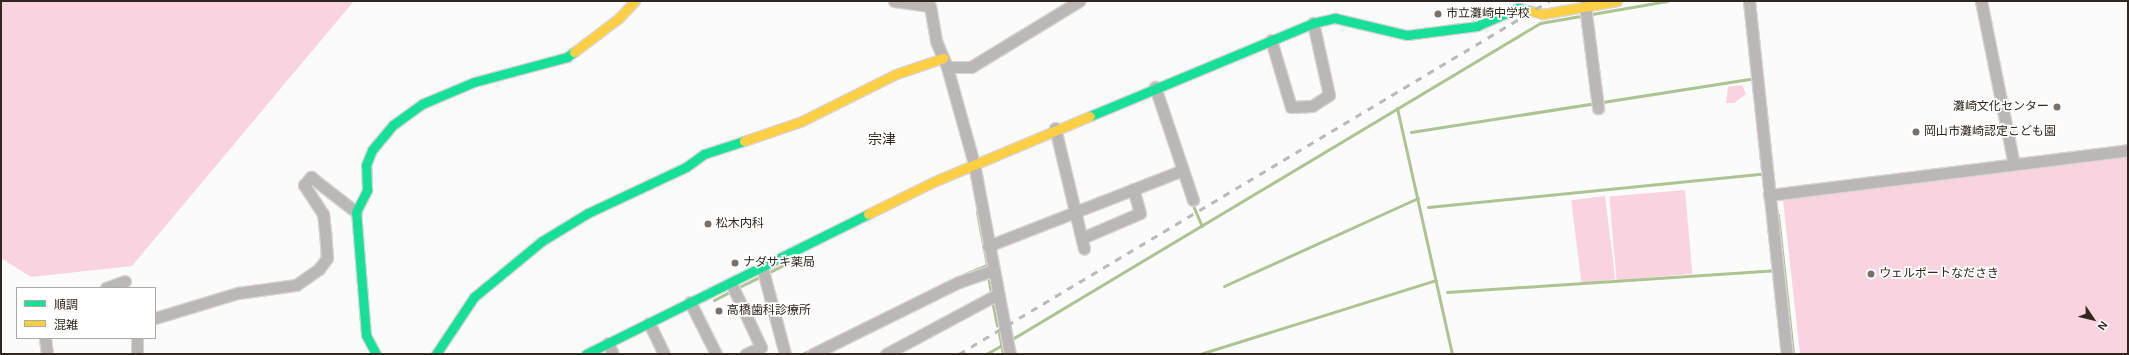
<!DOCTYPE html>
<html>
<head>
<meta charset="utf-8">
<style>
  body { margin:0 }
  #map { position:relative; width:2129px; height:355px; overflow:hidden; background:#fbfbfb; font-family:Arial,"Noto Sans JP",sans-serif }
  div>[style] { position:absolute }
  .green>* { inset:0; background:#fad3e1; transform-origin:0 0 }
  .stream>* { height:3px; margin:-1.5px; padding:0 1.5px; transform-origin:1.5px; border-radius:1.5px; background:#adc392 }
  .roads { filter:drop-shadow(1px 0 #d7d5d3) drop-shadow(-1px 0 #d7d5d3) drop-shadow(0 1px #d7d5d3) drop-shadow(0 -1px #d7d5d3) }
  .street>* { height:11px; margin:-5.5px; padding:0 5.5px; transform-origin:5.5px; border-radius:5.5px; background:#bbb7b6 }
  .fast>* { height:9px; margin:-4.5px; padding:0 4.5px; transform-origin:4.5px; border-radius:4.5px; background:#16e098 }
  .slow>* { height:9px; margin:-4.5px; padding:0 4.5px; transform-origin:4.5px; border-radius:4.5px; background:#ffcf43 }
  .rail>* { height:3px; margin-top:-1.5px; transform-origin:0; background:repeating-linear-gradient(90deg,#bbb9b8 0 7px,transparent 0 14px) }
  .dots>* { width:11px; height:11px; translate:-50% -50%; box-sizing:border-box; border:2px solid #fff; border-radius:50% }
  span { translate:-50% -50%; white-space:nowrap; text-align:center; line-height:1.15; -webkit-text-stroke:3.5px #fff; paint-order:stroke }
  .poi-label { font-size:12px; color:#31271e }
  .left { translate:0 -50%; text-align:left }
  .right { translate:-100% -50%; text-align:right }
  .quarter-label { font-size:14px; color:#31271e }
  .frame { position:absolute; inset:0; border:2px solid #31271e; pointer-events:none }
  .legend { position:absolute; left:16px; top:287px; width:140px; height:52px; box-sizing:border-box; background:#fff; border:1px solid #ada9a5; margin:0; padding:5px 7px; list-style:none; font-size:12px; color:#31271e }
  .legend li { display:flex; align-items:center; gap:8px; height:20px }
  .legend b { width:20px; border:1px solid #ada9a5 }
  .north { position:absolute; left:2073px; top:299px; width:40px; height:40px; -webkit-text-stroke:3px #fff; paint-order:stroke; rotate:125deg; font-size:11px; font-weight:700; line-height:16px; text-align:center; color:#31271e }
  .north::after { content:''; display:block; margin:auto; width:14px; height:18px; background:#31271e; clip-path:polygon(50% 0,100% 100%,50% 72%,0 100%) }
</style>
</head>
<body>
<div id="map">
  <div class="green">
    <i style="clip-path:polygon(1px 1px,354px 1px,132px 266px,31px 277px,1px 258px)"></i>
    <i style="clip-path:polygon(1742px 85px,1746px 94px,1734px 103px,1726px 103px,1728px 87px)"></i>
    <i style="clip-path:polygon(2128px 156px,2128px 354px,1800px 354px,1783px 200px)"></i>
    <i style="left:1685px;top:190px;width:84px;height:76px;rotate:85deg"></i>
    <i style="left:1605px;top:196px;width:84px;height:34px;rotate:83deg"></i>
  </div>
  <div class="stream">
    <i style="left:1397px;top:108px;width:252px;rotate:77.4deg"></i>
    <i style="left:1411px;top:132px;width:344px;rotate:-8.9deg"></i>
    <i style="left:1192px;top:203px;width:25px;rotate:67deg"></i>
    <i style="left:1428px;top:207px;width:335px;rotate:-5.7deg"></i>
    <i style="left:977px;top:212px;width:54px;rotate:79.3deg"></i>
    <i style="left:1778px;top:215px;width:140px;rotate:83.8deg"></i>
    <i style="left:963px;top:275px;width:26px;rotate:-23deg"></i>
    <i style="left:988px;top:275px;width:20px;rotate:81deg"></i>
    <i style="left:1224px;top:286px;width:213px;rotate:-24.4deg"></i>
    <i style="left:737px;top:288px;width:72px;rotate:-26.2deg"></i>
    <i style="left:1447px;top:292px;width:328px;rotate:-3.8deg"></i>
    <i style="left:714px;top:300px;width:20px;rotate:-27deg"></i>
    <i style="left:992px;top:300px;width:26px;rotate:79deg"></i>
    <i style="left:999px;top:333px;width:21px;rotate:79deg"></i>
    <i style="left:1012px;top:339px;width:615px;rotate:-30.9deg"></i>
    <i style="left:1540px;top:23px;width:129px;rotate:-9.8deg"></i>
    <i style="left:802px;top:354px;width:10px;rotate:-24deg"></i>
    <i style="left:986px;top:354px;width:18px;rotate:-29deg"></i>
    <i style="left:1200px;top:354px;width:247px;rotate:-17.4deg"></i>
  </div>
  <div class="roads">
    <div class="street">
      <i style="left:894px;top:1px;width:36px;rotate:8deg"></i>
      <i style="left:930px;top:6px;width:36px;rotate:80deg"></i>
      <i style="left:936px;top:41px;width:28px;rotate:67deg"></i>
      <i style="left:947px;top:67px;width:101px;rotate:74.4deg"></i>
      <i style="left:974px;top:164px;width:193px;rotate:79.3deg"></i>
      <i style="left:1749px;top:1px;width:355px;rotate:83.9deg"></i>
      <i style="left:1981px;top:1px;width:166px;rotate:78.6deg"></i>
      <i style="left:1585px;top:6px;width:103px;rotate:82.7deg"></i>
      <i style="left:1271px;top:40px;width:70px;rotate:73.4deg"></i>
      <i style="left:1291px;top:107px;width:21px;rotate:-3deg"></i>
      <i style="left:1312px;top:106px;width:20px;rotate:-33deg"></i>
      <i style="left:1329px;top:95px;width:74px;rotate:-102.5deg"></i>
      <i style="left:947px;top:67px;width:24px"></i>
      <i style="left:971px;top:67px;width:127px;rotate:-31.4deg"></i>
      <i style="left:1155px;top:87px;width:119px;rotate:71.4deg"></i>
      <i style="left:1055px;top:128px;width:124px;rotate:76.5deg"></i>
      <i style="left:1769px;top:195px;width:362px;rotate:-7.1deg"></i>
      <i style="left:1082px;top:238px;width:63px;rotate:-23.3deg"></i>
      <i style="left:1140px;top:213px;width:25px;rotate:-106deg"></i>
      <i style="left:988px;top:246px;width:209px;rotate:-21.3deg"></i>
      <i style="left:762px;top:267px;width:90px;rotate:75.2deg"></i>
      <i style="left:731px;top:283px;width:71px;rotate:64.9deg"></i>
      <i style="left:761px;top:347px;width:17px;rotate:155deg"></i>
      <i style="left:106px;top:288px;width:20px;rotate:-20deg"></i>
      <i style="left:690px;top:302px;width:58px;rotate:63.4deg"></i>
      <i style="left:155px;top:318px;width:87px;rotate:-16.8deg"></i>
      <i style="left:238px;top:293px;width:59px;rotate:-7.9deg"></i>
      <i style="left:296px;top:285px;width:28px;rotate:-35deg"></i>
      <i style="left:319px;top:269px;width:14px;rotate:-54deg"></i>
      <i style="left:327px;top:258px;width:26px;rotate:-94deg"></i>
      <i style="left:325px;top:232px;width:18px;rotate:-96deg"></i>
      <i style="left:323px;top:214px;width:35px;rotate:-123deg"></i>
      <i style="left:304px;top:185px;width:11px;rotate:-49deg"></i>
      <i style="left:311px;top:177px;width:57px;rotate:37.9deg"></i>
      <i style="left:649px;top:323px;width:34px;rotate:64deg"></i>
      <i style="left:45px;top:338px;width:16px;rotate:83deg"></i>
      <i style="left:137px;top:338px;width:16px;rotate:90deg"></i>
      <i style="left:608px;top:343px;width:12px;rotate:66deg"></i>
      <i style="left:813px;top:354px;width:163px;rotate:-26.3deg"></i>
      <i style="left:959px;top:282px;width:36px;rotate:-19deg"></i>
      <i style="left:886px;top:354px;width:127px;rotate:-28.2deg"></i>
    </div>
    <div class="fast">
      <i style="left:1090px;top:116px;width:242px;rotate:-22.6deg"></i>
      <i style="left:1313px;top:23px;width:23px;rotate:-13deg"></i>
      <i style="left:1335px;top:18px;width:74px;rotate:13.3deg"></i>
      <i style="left:1407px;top:35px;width:71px;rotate:-7.3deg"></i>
      <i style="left:1477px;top:26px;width:45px;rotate:-23.7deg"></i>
      <i style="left:1518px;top:8px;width:13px;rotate:13deg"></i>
      <i style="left:376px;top:354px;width:21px;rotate:-118deg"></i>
      <i style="left:366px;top:335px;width:123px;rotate:-94.6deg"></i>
      <i style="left:356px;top:212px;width:25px;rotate:-63deg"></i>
      <i style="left:367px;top:190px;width:25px;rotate:-92deg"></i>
      <i style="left:366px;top:165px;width:16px;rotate:-68deg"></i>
      <i style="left:372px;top:150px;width:33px;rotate:-50deg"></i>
      <i style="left:393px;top:125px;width:36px;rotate:-36deg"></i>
      <i style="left:422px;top:104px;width:56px;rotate:-22.9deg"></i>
      <i style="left:474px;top:82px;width:96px;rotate:-15deg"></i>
      <i style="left:567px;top:57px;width:9px;rotate:-36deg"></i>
      <i style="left:436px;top:354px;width:69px;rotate:-56.3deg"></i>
      <i style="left:474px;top:297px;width:88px;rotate:-39.5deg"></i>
      <i style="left:542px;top:241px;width:54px;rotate:-31.3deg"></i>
      <i style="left:588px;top:213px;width:108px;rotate:-25.1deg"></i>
      <i style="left:686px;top:167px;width:22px;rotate:-36deg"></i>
      <i style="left:704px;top:154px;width:42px;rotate:-18deg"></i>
      <i style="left:586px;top:354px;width:315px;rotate:-26.4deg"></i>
    </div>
    <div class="slow">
      <i style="left:1531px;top:11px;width:12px;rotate:14deg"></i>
      <i style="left:1543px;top:14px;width:75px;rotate:-10deg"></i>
      <i style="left:574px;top:52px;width:56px;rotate:-37.1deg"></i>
      <i style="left:619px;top:18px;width:23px;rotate:-47deg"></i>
      <i style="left:744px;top:141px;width:61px;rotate:-19deg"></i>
      <i style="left:802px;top:121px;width:105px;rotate:-26.6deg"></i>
      <i style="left:896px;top:74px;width:50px;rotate:-18.8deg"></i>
      <i style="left:868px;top:214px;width:72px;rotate:-26.2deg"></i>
      <i style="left:933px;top:182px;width:170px;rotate:-22.8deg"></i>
    </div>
  </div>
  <div class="rail">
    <i style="left:959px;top:354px;width:688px;rotate:-30.89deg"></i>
  </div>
  <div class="dots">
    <i style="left:1438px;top:14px;background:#78716b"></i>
    <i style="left:2057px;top:107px;background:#78716b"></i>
    <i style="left:1916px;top:132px;background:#78716b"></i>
    <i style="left:708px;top:224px;background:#78716b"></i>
    <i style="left:735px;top:263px;background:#78716b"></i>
    <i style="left:1871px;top:274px;background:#78716b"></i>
    <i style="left:719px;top:311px;background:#78716b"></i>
  </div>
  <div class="poi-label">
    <span class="left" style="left:1446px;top:14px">市立灘崎中学校</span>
    <span class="right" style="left:2049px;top:107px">灘崎文化センター</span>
    <span class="left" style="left:1924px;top:132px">岡山市灘崎認定こども園</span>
    <span class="left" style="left:716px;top:224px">松木内科</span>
    <span class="left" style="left:743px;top:263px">ナダサキ薬局</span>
    <span class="left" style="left:1879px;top:274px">ウェルポートなださき</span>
    <span class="left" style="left:727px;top:311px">高橋歯科診療所</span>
  </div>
  <div class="quarter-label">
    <span style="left:882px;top:139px">宗津</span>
  </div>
  <div class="frame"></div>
  <ul class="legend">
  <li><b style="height:5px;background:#16e098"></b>順調</li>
  <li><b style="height:5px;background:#ffcf43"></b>混雑</li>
  </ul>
  <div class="north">N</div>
</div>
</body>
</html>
